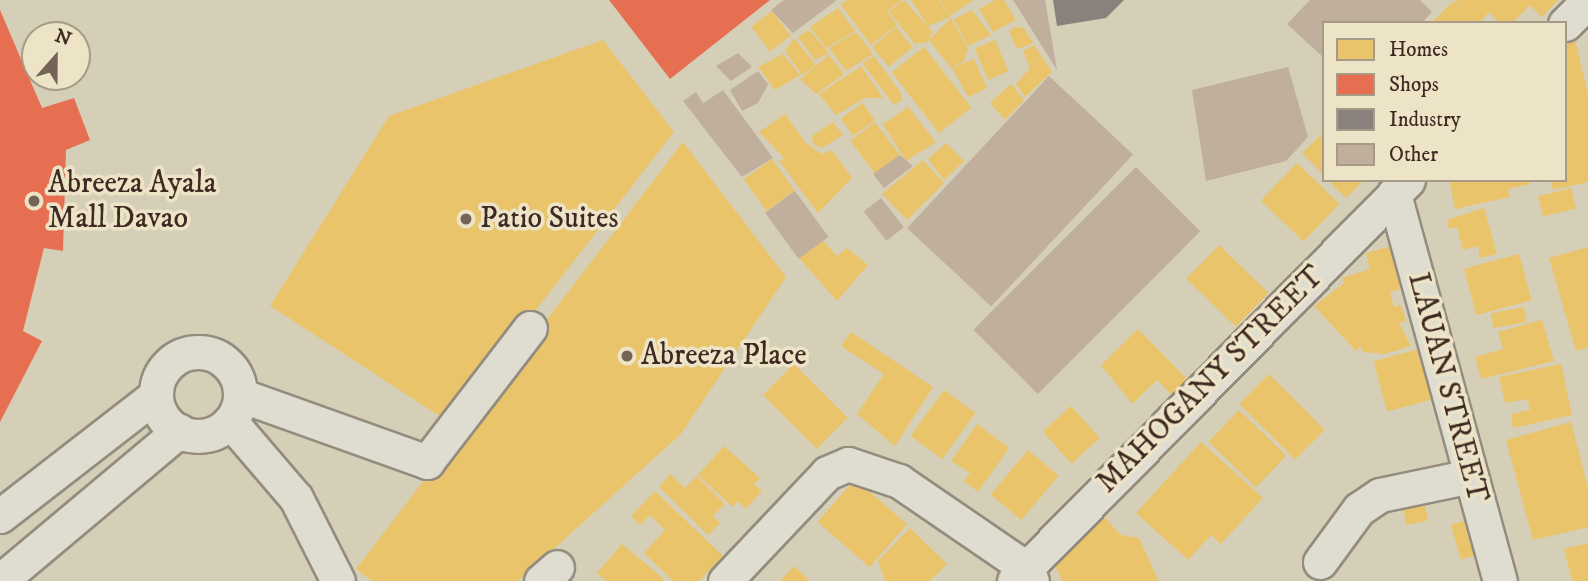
<!DOCTYPE html>
<html>
<head>
<meta charset="utf-8">
<style>
  body { margin:0 }
  #map { position:relative; width:1588px; height:581px; overflow:hidden; background:#d6cfb8; font-family:"IM FELL DW Pica",serif }
  div>[style] { position:absolute }
  .homes>* { inset:0; background:#e9c46a; transform-origin:0 0 }
  .shops>* { inset:0; background:#e76f51 }
  .industry>* { inset:0; background:#8a817c }
  .building>* { inset:0; background:#bfaf9c; transform-origin:0 0 }
  .roads { filter:drop-shadow(2px 0 #938c7f) drop-shadow(-2px 0 #938c7f) drop-shadow(0 2px #938c7f) drop-shadow(0 -2px #938c7f) }
  .minor>* { height:33px; margin:-16.5px; padding:0 16.5px; transform-origin:16.5px; border-radius:16.5px; background:#dfdcd0 }
  .minor>.ring { margin:-16.5px; padding:0; box-sizing:content-box; background:none; border:33px solid #dfdcd0; border-radius:50% }
  .dots>* { width:19px; height:19px; translate:-50% -50%; box-sizing:border-box; border:4px solid #ede4c8; border-radius:50% }
  span { translate:-50% -50%; white-space:nowrap; text-align:center; line-height:1.15; -webkit-text-stroke:7px #ede4c8; paint-order:stroke }
  .poi-label { font-size:30px; color:#3e2a23 }
  .left { translate:0 -50%; text-align:left }
  .street-label { font-size:30px; color:#3e2a23 }
  .legend { position:absolute; left:1322px; top:21px; width:245px; height:161px; box-sizing:border-box; background:#ede4c8; border:2px solid #a79a86; margin:0; padding:9px 12px; list-style:none; font-size:21px; color:#3e2a23 }
  .legend li { display:flex; align-items:center; gap:14px; height:35px }
  .legend b { width:35px; border:2px solid #a79a86 }
  .north { position:absolute; left:21px; top:21px; width:70px; height:70px; box-sizing:border-box; background:#ede4c8; border:2px solid #a79a86; border-radius:50%; rotate:21deg; font-size:19px; font-weight:700; line-height:28px; text-align:center; color:#3e2a23 }
  .north::after { content:''; display:block; margin:auto; width:24px; height:32px; background:#736457; clip-path:polygon(50% 0,100% 100%,50% 72%,0 100%) }
</style>
</head>
<body>
<div id="map">
  <div class="homes">
    <i style="clip-path:polygon(847px 0,902px 0,887px 12px,897px 25px,871px 45px,841px 5px)"></i>
    <i style="clip-path:polygon(904px 0,932px 31px,928px 42px,915px 44px,889px 12px)"></i>
    <i style="clip-path:polygon(911px 0,939px 0,950px 17px,928px 26px)"></i>
    <i style="clip-path:polygon(940px 0,973px 0,950px 16px)"></i>
    <i style="clip-path:polygon(995px 0,1004px 0,1016px 20px,993px 32px,979px 9px)"></i>
    <i style="clip-path:polygon(1455px 0,1558px 0,1542px 17px,1530px 5px,1512px 23px,1500px 23px,1489px 12px,1479px 23px,1431px 23px,1454px 1px,1468px 14px)"></i>
    <i style="clip-path:polygon(838px 8px,855px 31px,826px 48px,810px 27px)"></i>
    <i style="clip-path:polygon(972px 10px,991px 35px,968px 46px,954px 19px)"></i>
    <i style="left:772px;top:11px;width:31px;height:26px;rotate:53deg"></i>
    <i style="clip-path:polygon(951px 18px,968px 48px,964px 61px,951px 68px,929px 40px)"></i>
    <i style="left:896px;top:27px;width:26px;height:31px;rotate:50deg"></i>
    <i style="clip-path:polygon(1015px 27px,1024px 28px,1033px 43px,1017px 49px,1009px 31px)"></i>
    <i style="clip-path:polygon(809px 30px,829px 53px,815px 60px,798px 37px)"></i>
    <i style="clip-path:polygon(856px 32px,873px 54px,846px 71px,829px 48px)"></i>
    <i style="clip-path:polygon(794px 38px,816px 65px,802px 75px,785px 51px)"></i>
    <i style="clip-path:polygon(603px 40px,674px 132px,449px 422px,270px 306px,389px 116px)"></i>
    <i style="left:995px;top:40px;width:34px;height:22px;rotate:67deg"></i>
    <i style="clip-path:polygon(1575px 40px,1588px 94px,1588px 182px,1553px 190px,1550px 180px,1565px 180px,1565px 45px)"></i>
    <i style="clip-path:polygon(1034px 45px,1052px 72px,1025px 97px,1016px 84px,1030px 68px,1023px 51px)"></i>
    <i style="left:924px;top:47px;width:77px;height:41px;rotate:52deg"></i>
    <i style="clip-path:polygon(783px 54px,800px 75px,775px 90px,758px 67px)"></i>
    <i style="clip-path:polygon(829px 55px,844px 74px,816px 94px,800px 79px)"></i>
    <i style="clip-path:polygon(874px 56px,900px 92px,902px 100px,894px 105px,862px 63px)"></i>
    <i style="clip-path:polygon(974px 59px,987px 88px,968px 97px,952px 68px)"></i>
    <i style="clip-path:polygon(861px 66px,883px 98px,865px 98px,836px 115px,819px 94px)"></i>
    <i style="clip-path:polygon(1011px 84px,1024px 100px,1005px 120px,990px 103px)"></i>
    <i style="left:863px;top:103px;width:21px;height:27px;rotate:55deg"></i>
    <i style="clip-path:polygon(908px 107px,936px 142px,906px 161px,883px 124px)"></i>
    <i style="clip-path:polygon(785px 114px,805px 142px,821px 154px,832px 150px,852px 178px,818px 213px,779px 161px,784px 158px,759px 132px)"></i>
    <i style="clip-path:polygon(833px 122px,843px 135px,822px 148px,813px 144px,812px 136px)"></i>
    <i style="left:875px;top:122px;width:41px;height:31px;rotate:53deg"></i>
    <i style="clip-path:polygon(1324px 132px,1324px 175px,1302px 153px)"></i>
    <i style="clip-path:polygon(683px 142px,786px 277px,681px 434px,518px 581px,372px 581px,356px 569px)"></i>
    <i style="clip-path:polygon(946px 143px,964px 161px,944px 180px,928px 159px)"></i>
    <i style="left:772px;top:159px;width:39px;height:35px;rotate:54deg"></i>
    <i style="clip-path:polygon(923px 160px,944px 183px,907px 220px,882px 194px)"></i>
    <i style="left:1297px;top:163px;width:59px;height:52px;rotate:44deg"></i>
    <i style="clip-path:polygon(1328px 180px,1364px 180px,1346px 198px)"></i>
    <i style="clip-path:polygon(1449px 180px,1529px 180px,1530px 184px,1508px 189px,1510px 197px,1455px 209px)"></i>
    <i style="left:1571px;top:188px;width:21px;height:34px;rotate:76deg"></i>
    <i style="clip-path:polygon(1484px 208px,1497px 254px,1480px 258px,1478px 246px,1463px 250px,1457px 227px,1449px 229px,1447px 220px)"></i>
    <i style="clip-path:polygon(823px 241px,837px 256px,847px 248px,868px 265px,837px 301px,799px 258px)"></i>
    <i style="left:1219px;top:245px;width:69px;height:47px;rotate:44deg"></i>
    <i style="clip-path:polygon(1395px 245px,1400px 289px,1390px 292px,1394px 307px,1401px 305px,1406px 321px,1399px 323px,1411px 346px,1385px 354px,1363px 352px,1361px 346px,1356px 351px,1314px 306px,1344px 283px,1342px 278px,1370px 269px,1366px 253px)"></i>
    <i style="clip-path:polygon(1588px 247px,1588px 348px,1576px 351px,1549px 258px)"></i>
    <i style="left:1519px;top:254px;width:48px;height:57px;rotate:75deg"></i>
    <i style="left:1524px;top:307px;width:15px;height:34px;rotate:79deg"></i>
    <i style="clip-path:polygon(1542px 320px,1554px 361px,1481px 379px,1475px 357px,1503px 349px,1498px 332px)"></i>
    <i style="clip-path:polygon(1138px 329px,1188px 380px,1172px 395px,1157px 380px,1132px 404px,1101px 365px)"></i>
    <i style="clip-path:polygon(851px 332px,933px 387px,895px 446px,857px 414px,884px 374px,841px 346px)"></i>
    <i style="left:1419px;top:349px;width:52px;height:47px;rotate:75deg"></i>
    <i style="left:794px;top:364px;width:76px;height:44px;rotate:45deg"></i>
    <i style="clip-path:polygon(1561px 364px,1572px 415px,1513px 428px,1511px 414px,1530px 410px,1527px 399px,1505px 403px,1499px 377px)"></i>
    <i style="left:1269px;top:374px;width:79px;height:42px;rotate:45deg"></i>
    <i style="left:944px;top:390px;width:39px;height:57px;rotate:36deg"></i>
    <i style="left:1071px;top:406px;width:43px;height:38px;rotate:48deg"></i>
    <i style="left:1239px;top:410px;width:66px;height:44px;rotate:44deg"></i>
    <i style="clip-path:polygon(1571px 422px,1588px 488px,1588px 527px,1533px 540px,1506px 440px)"></i>
    <i style="clip-path:polygon(977px 424px,1009px 448px,978px 492px,964px 481px,970px 473px,951px 461px)"></i>
    <i style="clip-path:polygon(1201px 442px,1263px 498px,1221px 544px,1211px 535px,1188px 560px,1136px 513px)"></i>
    <i style="clip-path:polygon(724px 446px,760px 478px,754px 484px,762px 491px,746px 509px,738px 501px,733px 507px,698px 475px)"></i>
    <i style="left:1028px;top:450px;width:40px;height:58px;rotate:40deg"></i>
    <i style="clip-path:polygon(670px 474px,685px 488px,697px 476px,725px 504px,713px 516px,720px 523px,708px 535px,659px 487px)"></i>
    <i style="left:855px;top:479px;width:69px;height:57px;rotate:41deg"></i>
    <i style="clip-path:polygon(655px 491px,723px 556px,699px 581px,673px 581px,644px 553px,665px 530px,650px 515px,640px 525px,631px 516px)"></i>
    <i style="left:1422px;top:494px;width:27px;height:22px;rotate:77deg"></i>
    <i style="clip-path:polygon(1104px 517px,1121px 535px,1139px 538px,1159px 581px,1062px 581px,1050px 554px,1075px 543px,1078px 528px)"></i>
    <i style="left:1471px;top:519px;width:36px;height:21px;rotate:74deg"></i>
    <i style="clip-path:polygon(910px 528px,947px 564px,930px 581px,885px 581px,878px 561px)"></i>
    <i style="clip-path:polygon(1588px 543px,1588px 581px,1572px 581px,1564px 549px)"></i>
    <i style="clip-path:polygon(622px 544px,664px 579px,662px 581px,606px 581px,597px 573px)"></i>
    <i style="clip-path:polygon(794px 566px,810px 581px,780px 581px)"></i>
  </div>
  <div class="shops">
    <i style="clip-path:polygon(609px 0,770px 0,670px 79px)"></i>
    <i style="clip-path:polygon(0 10px,42px 108px,74px 98px,90px 140px,66px 150px,63px 251px,44px 248px,23px 331px,42px 341px,0 422px)"></i>
  </div>
  <div class="industry">
    <i style="clip-path:polygon(1053px 0,1124px 0,1106px 18px,1057px 26px)"></i>
  </div>
  <div class="building">
    <i style="clip-path:polygon(784px 0,837px 0,793px 33px,771px 10px)"></i>
    <i style="clip-path:polygon(1013px 0,1045px 0,1057px 70px)"></i>
    <i style="clip-path:polygon(1310px 0,1420px 0,1432px 12px,1422px 23px,1324px 23px,1324px 58px,1287px 24px)"></i>
    <i style="clip-path:polygon(738px 53px,752px 67px,731px 81px,716px 66px)"></i>
    <i style="clip-path:polygon(1288px 67px,1308px 137px,1286px 161px,1206px 181px,1192px 90px)"></i>
    <i style="clip-path:polygon(758px 71px,768px 84px,758px 103px,742px 111px,730px 90px)"></i>
    <i style="left:1049px;top:76px;width:115px;height:208px;rotate:43deg"></i>
    <i style="clip-path:polygon(723px 90px,773px 158px,742px 177px,683px 101px,696px 92px,703px 103px)"></i>
    <i style="clip-path:polygon(900px 155px,913px 166px,884px 188px,873px 174px)"></i>
    <i style="left:1136px;top:167px;width:91px;height:230px;rotate:45deg"></i>
    <i style="left:795px;top:191px;width:57px;height:37px;rotate:54deg"></i>
    <i style="left:881px;top:198px;width:37px;height:22px;rotate:52deg"></i>
  </div>
  <div class="roads">
    <div class="minor">
      <i style="left:1565px;top:24px;width:33px;rotate:-45deg"></i>
      <i style="left:1394px;top:194px;width:401px;rotate:74.7deg"></i>
      <i class="ring" style="left:156px;top:352px;width:51px;height:51px"></i>
      <i style="left:240px;top:395px;width:199px;rotate:19.7deg"></i>
      <i style="left:427px;top:462px;width:169px;rotate:-52.5deg"></i>
      <i style="left:230px;top:421px;width:101px;rotate:49.4deg"></i>
      <i style="left:296px;top:498px;width:93px;rotate:63.2deg"></i>
      <i style="left:0;top:516px;width:197px;rotate:-37.8deg"></i>
      <i style="left:1320px;top:562px;width:66px;rotate:-53.7deg"></i>
      <i style="left:1359px;top:509px;width:25px;rotate:-34deg"></i>
      <i style="left:1380px;top:495px;width:93px;rotate:-11.8deg"></i>
      <i style="left:0;top:581px;width:234px;rotate:-40deg"></i>
      <i style="left:541px;top:581px;width:21px;rotate:-41deg"></i>
      <i style="left:725px;top:581px;width:149px;rotate:-46.6deg"></i>
      <i style="left:827px;top:473px;width:23px;rotate:-23deg"></i>
      <i style="left:848px;top:464px;width:54px;rotate:18.4deg"></i>
      <i style="left:899px;top:481px;width:154px;rotate:34.4deg"></i>
      <i style="left:1026px;top:568px;width:14px;rotate:65deg"></i>
      <i style="left:1014px;top:581px;width:562px;rotate:-45.5deg"></i>
    </div>
  </div>
  <div class="dots">
    <i style="left:34px;top:201px;background:#736457"></i>
    <i style="left:466px;top:219px;background:#736457"></i>
    <i style="left:627px;top:356px;background:#736457"></i>
  </div>
  <div class="poi-label">
    <span class="left" style="left:48px;top:201px">Abreeza Ayala<br>Mall Davao</span>
    <span class="left" style="left:480px;top:219px">Patio Suites</span>
    <span class="left" style="left:641px;top:356px">Abreeza Place</span>
  </div>
  <div class="street-label">
    <span style="left:1211px;top:380px;rotate:-45deg">MAHOGANY STREET</span>
    <span style="left:1447px;top:388px;rotate:75deg">LAUAN STREET</span>
  </div>
  <ul class="legend">
  <li><b style="height:19px;background:#e9c46a"></b>Homes</li>
  <li><b style="height:19px;background:#e76f51"></b>Shops</li>
  <li><b style="height:19px;background:#8a817c"></b>Industry</li>
  <li><b style="height:19px;background:#bfaf9c"></b>Other</li>
  </ul>
  <div class="north">N</div>
</div>
</body>
</html>
